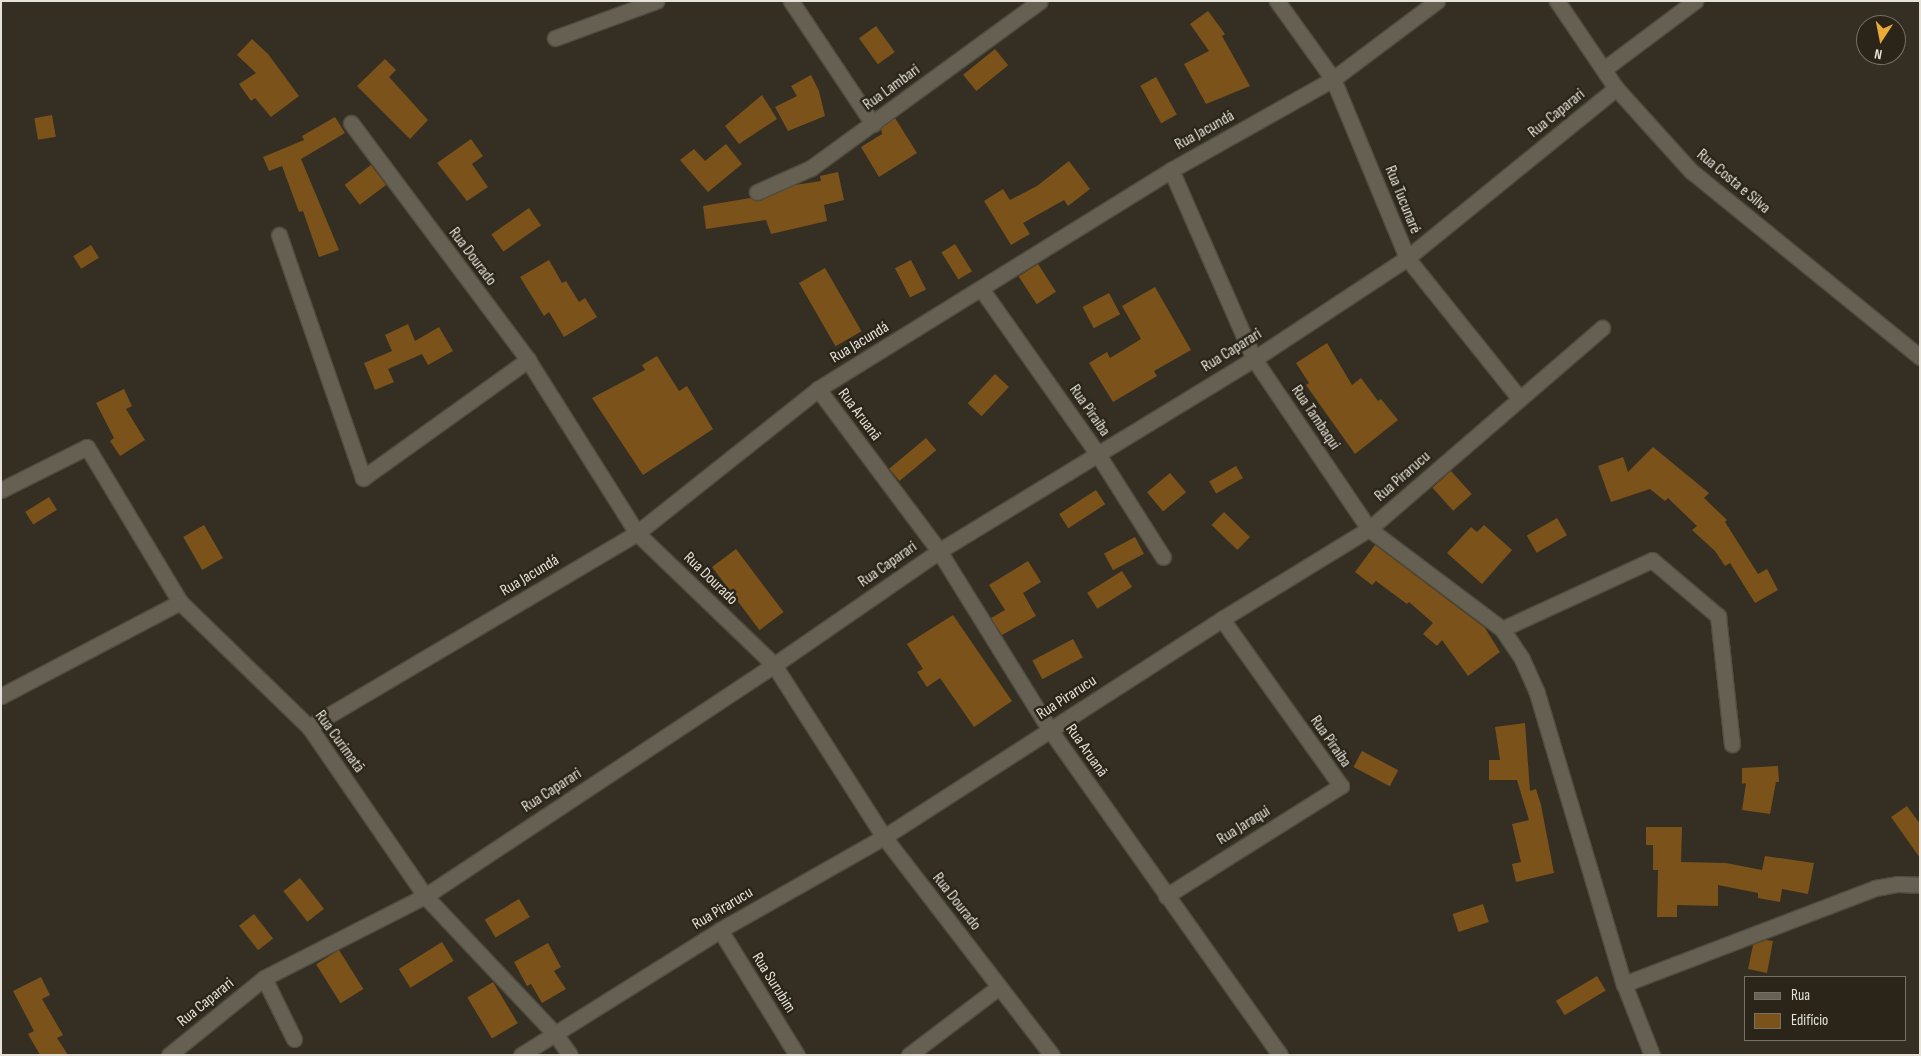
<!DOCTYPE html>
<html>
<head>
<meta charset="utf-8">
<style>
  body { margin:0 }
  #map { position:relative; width:1921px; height:1056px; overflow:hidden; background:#342f22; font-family:"Sofia Sans Condensed",sans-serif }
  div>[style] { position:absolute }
  .building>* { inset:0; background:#7b521a; transform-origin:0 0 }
  .roads { filter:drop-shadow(1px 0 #504c41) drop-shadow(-1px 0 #504c41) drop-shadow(0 1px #504c41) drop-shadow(0 -1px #504c41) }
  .street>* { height:15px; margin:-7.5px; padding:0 7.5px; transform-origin:7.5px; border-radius:7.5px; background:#656051 }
  .secondary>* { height:15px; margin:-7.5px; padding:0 7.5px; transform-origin:7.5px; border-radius:7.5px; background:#656051 }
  span { translate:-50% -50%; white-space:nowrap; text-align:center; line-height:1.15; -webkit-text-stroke:5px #2a2518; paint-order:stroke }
  .street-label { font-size:16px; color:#e5e2da }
  .frame { position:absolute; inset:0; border:2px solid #e5e2da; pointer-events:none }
  .legend { position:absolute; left:1744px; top:976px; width:162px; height:65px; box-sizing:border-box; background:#2a2518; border:1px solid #757166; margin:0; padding:6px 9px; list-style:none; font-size:15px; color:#e5e2da }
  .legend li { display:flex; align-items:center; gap:10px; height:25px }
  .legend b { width:25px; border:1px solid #757166 }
  .north { position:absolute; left:1856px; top:15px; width:50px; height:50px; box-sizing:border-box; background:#2a2518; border:1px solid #757166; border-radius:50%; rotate:191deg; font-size:14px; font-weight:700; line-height:20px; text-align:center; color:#e5e2da }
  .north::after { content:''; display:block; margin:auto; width:18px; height:22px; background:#eaaa38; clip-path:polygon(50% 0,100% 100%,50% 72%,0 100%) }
</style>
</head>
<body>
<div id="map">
  <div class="building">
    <i style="clip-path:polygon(1208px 11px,1225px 34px,1222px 36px,1250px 86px,1206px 104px,1184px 64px,1209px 51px,1190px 24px)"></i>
    <i style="left:876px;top:26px;width:32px;height:21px;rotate:54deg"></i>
    <i style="clip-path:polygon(252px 39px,268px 54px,299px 96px,271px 117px,255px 98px,251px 101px,239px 84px,256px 73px,237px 55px)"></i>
    <i style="left:995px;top:49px;width:21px;height:41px;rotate:51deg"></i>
    <i style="clip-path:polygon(385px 59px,396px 70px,389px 77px,428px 120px,410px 139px,357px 86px)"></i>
    <i style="clip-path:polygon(811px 75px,819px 91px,825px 116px,788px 131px,775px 107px,797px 96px,791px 86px)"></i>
    <i style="left:1156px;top:77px;width:43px;height:18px;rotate:61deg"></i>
    <i style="clip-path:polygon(762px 95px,777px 119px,739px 144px,725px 126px)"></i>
    <i style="left:52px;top:115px;width:22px;height:18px;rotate:80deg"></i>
    <i style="clip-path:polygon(335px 117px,345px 133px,301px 159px,339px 250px,319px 257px,303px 211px,299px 212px,282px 166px,269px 171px,263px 157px,304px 140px,302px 136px)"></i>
    <i style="clip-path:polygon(895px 118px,917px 153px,879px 177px,861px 147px,882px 134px,881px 128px)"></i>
    <i style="clip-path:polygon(471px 139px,483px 156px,472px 164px,488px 187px,467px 201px,437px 163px)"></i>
    <i style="clip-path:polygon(726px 144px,742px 164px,708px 192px,680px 160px,694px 149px,705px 161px)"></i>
    <i style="clip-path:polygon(1069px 161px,1090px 189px,1068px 206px,1064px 200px,1023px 223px,1030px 234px,1011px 245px,984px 201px,1003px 189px,1010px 200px,1037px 186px)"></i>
    <i style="left:371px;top:165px;width:25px;height:33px;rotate:53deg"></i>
    <i style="clip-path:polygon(838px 172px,844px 200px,824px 205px,827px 221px,771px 234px,766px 220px,706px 229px,703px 206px,750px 198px,760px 201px,795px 185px,821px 181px,820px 176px)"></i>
    <i style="left:529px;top:208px;width:21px;height:46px;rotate:55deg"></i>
    <i style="left:955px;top:244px;width:32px;height:16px;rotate:58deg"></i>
    <i style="left:91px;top:245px;width:15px;height:21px;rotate:58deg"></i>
    <i style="clip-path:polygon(549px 260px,562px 283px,566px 281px,579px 302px,585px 298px,597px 317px,564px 337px,549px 312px,544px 316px,520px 277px)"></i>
    <i style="left:911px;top:260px;width:33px;height:18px;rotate:63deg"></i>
    <i style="left:1038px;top:264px;width:33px;height:23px;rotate:57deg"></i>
    <i style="left:825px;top:268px;width:73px;height:30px;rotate:60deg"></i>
    <i style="clip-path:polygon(1155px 287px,1191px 350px,1154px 371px,1157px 376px,1113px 402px,1089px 363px,1107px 352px,1110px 358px,1141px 339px,1122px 306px)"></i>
    <i style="left:1109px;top:293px;width:24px;height:30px;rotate:62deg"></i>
    <i style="clip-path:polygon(408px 324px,415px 341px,439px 327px,453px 351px,428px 365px,422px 354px,388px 369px,394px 382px,375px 390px,364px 363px,392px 351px,385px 335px)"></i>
    <i style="clip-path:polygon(1327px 343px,1352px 385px,1361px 378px,1378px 401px,1381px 399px,1398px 420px,1355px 454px,1306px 385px,1309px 383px,1296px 363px)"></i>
    <i style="clip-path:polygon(657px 356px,679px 391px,687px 386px,713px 429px,643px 475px,592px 398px,645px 370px,642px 365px)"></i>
    <i style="left:995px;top:374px;width:19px;height:40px;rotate:43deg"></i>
    <i style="clip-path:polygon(124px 389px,132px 406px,126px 409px,145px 440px,120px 456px,110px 441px,114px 438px,96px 403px)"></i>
    <i style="left:926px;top:438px;width:16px;height:48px;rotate:50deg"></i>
    <i style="clip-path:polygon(1653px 447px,1709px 493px,1704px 498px,1727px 520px,1725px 522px,1758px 574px,1767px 569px,1778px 590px,1755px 603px,1730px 563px,1725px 566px,1715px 551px,1692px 530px,1697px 526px,1668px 498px,1665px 501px,1650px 489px,1611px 502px,1598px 466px,1623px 457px,1628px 472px)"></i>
    <i style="left:1236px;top:466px;width:14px;height:31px;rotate:60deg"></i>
    <i style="left:1451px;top:471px;width:31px;height:25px;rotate:48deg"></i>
    <i style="left:1170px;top:473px;width:25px;height:30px;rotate:50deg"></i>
    <i style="left:1096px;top:490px;width:17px;height:44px;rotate:57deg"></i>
    <i style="left:49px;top:497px;width:15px;height:28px;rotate:58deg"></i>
    <i style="left:1224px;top:512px;width:36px;height:18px;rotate:44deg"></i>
    <i style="left:1557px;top:518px;width:20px;height:35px;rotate:60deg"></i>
    <i style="left:204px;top:525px;width:38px;height:24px;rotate:60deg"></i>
    <i style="clip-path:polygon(1484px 525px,1512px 550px,1482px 584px,1447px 553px,1471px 527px,1477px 532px)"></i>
    <i style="left:1135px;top:537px;width:19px;height:35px;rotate:62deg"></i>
    <i style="clip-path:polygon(1375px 545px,1485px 628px,1500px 652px,1468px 676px,1442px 640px,1437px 646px,1423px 634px,1433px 623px,1409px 602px,1407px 604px,1376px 581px,1372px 585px,1355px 572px)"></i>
    <i style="left:736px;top:549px;width:79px;height:30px;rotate:53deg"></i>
    <i style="clip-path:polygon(1028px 561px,1041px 582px,1023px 593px,1036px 616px,1002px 635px,991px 618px,1005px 610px,989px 585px)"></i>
    <i style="left:1122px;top:571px;width:19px;height:41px;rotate:58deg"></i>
    <i style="clip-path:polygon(953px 615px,1012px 701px,974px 727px,940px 678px,927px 687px,917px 672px,923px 669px,907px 644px)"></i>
    <i style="left:1073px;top:639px;width:21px;height:46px;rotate:62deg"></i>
    <i style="clip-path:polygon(1525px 723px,1530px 791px,1536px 789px,1541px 805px,1554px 873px,1516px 882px,1512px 864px,1521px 862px,1512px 824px,1529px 820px,1517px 780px,1489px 780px,1489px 760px,1500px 760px,1495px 727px)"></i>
    <i style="left:1362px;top:751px;width:41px;height:18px;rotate:28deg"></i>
    <i style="clip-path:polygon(1778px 766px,1779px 782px,1776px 782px,1770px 814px,1742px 810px,1746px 783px,1742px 784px,1742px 768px)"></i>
    <i style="clip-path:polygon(1907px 806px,1920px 824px,1920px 858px,1891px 817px)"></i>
    <i style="clip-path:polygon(1646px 827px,1682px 827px,1681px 862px,1726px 863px,1762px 870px,1765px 856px,1814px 863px,1808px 894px,1782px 889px,1780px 902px,1758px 898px,1758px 893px,1718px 885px,1718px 906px,1677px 905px,1677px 917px,1657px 917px,1658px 870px,1653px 870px,1653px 845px,1646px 845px)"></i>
    <i style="left:300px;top:878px;width:39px;height:21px;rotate:52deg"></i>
    <i style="left:519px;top:899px;width:21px;height:40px;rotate:59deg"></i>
    <i style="left:1483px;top:904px;width:19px;height:32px;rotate:72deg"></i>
    <i style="left:254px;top:914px;width:31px;height:19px;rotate:52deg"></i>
    <i style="clip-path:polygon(1766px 940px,1773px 941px,1767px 973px,1748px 969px,1753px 945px)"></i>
    <i style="left:442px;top:942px;width:22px;height:51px;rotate:58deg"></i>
    <i style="clip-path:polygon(548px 943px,561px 967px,554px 971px,566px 989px,542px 1003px,531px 984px,527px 986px,514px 962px)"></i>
    <i style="left:339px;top:950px;width:46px;height:27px;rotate:58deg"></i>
    <i style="left:1597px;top:976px;width:17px;height:48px;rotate:59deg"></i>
    <i style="clip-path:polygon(41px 977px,50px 995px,42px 999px,63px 1035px,57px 1038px,68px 1055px,40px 1055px,28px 1034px,34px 1031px,13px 991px)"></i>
    <i style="left:493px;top:982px;width:48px;height:30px;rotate:59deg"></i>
  </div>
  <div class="roads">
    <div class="street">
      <i style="left:791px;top:1px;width:148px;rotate:56.3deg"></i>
      <i style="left:1277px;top:1px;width:96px;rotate:54.3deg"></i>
      <i style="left:1333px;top:79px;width:194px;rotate:67.5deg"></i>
      <i style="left:1407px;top:258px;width:179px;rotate:51.3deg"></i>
      <i style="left:555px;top:38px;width:108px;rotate:-20.1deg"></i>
      <i style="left:1604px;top:69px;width:114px;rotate:-36.8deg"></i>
      <i style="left:351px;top:123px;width:296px;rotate:53.2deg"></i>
      <i style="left:528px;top:360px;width:204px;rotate:57.8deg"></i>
      <i style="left:637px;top:533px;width:190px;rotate:43.9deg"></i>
      <i style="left:774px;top:665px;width:204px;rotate:57.4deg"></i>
      <i style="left:884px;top:837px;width:275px;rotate:52.4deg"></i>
      <i style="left:1171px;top:170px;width:206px;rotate:66.3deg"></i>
      <i style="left:1254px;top:359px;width:205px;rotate:55.9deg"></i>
      <i style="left:1369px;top:529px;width:166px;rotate:36.9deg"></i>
      <i style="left:1502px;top:629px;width:36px;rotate:56deg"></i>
      <i style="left:1522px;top:659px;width:37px;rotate:66deg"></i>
      <i style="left:1537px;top:693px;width:304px;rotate:73.4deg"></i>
      <i style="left:1624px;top:984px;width:76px;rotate:68.5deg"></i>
      <i style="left:757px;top:192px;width:59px;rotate:-24deg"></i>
      <i style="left:811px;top:168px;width:283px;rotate:-36.1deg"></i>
      <i style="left:279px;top:235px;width:257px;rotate:70.9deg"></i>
      <i style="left:363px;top:478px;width:203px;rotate:-35.6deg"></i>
      <i style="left:982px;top:290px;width:199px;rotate:54.8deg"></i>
      <i style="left:1097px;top:453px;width:123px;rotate:57.6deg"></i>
      <i style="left:818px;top:389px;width:202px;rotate:53.2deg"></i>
      <i style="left:939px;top:551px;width:211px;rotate:58.2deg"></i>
      <i style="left:1050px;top:730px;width:398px;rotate:54.7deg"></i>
      <i style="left:1px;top:490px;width:96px;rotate:-26.6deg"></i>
      <i style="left:87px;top:447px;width:181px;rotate:59deg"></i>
      <i style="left:180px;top:602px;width:180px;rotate:44.1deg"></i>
      <i style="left:309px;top:727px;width:205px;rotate:55.5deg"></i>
      <i style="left:425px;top:896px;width:191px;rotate:46.7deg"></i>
      <i style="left:556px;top:1035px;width:24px;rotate:55deg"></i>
      <i style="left:1502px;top:629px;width:165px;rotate:-24.7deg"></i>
      <i style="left:1652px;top:560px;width:87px;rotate:40.3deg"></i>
      <i style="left:1718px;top:616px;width:129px;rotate:83.8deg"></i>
      <i style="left:1px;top:696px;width:202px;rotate:-27.7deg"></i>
      <i style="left:309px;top:727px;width:381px;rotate:-30.6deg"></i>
      <i style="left:637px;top:533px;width:231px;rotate:-38.5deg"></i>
      <i style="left:818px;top:389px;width:415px;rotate:-31.8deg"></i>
      <i style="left:1171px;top:170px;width:186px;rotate:-29.3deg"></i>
      <i style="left:1333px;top:79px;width:130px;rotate:-36.9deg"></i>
      <i style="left:1166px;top:896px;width:207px;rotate:-32.2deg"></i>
      <i style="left:1341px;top:786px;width:205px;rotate:-125.5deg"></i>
      <i style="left:720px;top:930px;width:147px;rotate:58.4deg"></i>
      <i style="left:264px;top:978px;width:68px;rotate:63.8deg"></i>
      <i style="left:1624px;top:984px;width:269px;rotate:-20.9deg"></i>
      <i style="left:1875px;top:888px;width:22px;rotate:-10deg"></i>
      <i style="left:1897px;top:884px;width:23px;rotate:2deg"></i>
      <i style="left:169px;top:1055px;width:122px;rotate:-39deg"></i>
      <i style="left:264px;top:978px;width:181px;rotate:-27deg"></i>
      <i style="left:425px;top:896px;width:419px;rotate:-33.5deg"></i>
      <i style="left:774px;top:665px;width:201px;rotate:-34.6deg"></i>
      <i style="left:939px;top:551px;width:369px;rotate:-31.4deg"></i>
      <i style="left:1254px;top:359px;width:183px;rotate:-33.4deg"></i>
      <i style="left:1407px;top:258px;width:269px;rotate:-39.1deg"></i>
      <i style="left:521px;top:1055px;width:235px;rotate:-32.1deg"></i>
      <i style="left:720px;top:930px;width:189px;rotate:-29.6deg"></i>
      <i style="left:884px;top:837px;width:402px;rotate:-32.8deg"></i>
      <i style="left:1222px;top:619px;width:172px;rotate:-31.5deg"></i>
      <i style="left:1369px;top:529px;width:308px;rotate:-40.8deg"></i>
      <i style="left:909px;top:1055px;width:113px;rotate:-37.1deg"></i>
    </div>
    <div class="secondary">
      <i style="left:1557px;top:1px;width:105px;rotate:55.9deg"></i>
      <i style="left:1616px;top:88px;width:112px;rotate:47.9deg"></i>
      <i style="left:1691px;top:171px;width:295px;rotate:39.1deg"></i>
    </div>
  </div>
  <div class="street-label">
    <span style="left:892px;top:88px;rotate:-36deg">Rua Lambari</span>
    <span style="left:1557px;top:114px;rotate:-39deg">Rua Caparari</span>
    <span style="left:1205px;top:131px;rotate:-29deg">Rua Jacundá</span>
    <span style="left:1733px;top:182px;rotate:40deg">Rua Costa e Silva</span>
    <span style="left:1402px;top:200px;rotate:68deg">Rua Tucunaré</span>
    <span style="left:472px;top:257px;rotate:53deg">Rua Dourado</span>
    <span style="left:860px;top:343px;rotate:-31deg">Rua Jacundá</span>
    <span style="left:1232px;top:351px;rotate:-32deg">Rua Caparari</span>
    <span style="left:1089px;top:411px;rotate:55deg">Rua Piraíba</span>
    <span style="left:859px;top:415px;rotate:53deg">Rua Aruanã</span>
    <span style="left:1315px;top:418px;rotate:56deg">Rua Tambaqui</span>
    <span style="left:1403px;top:477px;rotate:-41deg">Rua Pirarucu</span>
    <span style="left:888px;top:565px;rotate:-35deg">Rua Caparari</span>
    <span style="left:530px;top:576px;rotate:-31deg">Rua Jacundá</span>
    <span style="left:710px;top:579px;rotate:44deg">Rua Dourado</span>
    <span style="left:1067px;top:698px;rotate:-33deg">Rua Pirarucu</span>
    <span style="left:339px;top:742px;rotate:54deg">Rua Curimatã</span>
    <span style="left:1330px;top:742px;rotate:55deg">Rua Piraíba</span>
    <span style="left:1086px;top:751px;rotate:55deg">Rua Aruanã</span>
    <span style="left:552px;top:791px;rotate:-33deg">Rua Caparari</span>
    <span style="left:1244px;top:826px;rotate:-32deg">Rua Jaraqui</span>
    <span style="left:956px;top:902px;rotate:52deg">Rua Dourado</span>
    <span style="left:723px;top:909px;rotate:-31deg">Rua Pirarucu</span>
    <span style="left:773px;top:983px;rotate:58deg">Rua Surubim</span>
    <span style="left:206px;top:1003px;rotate:-39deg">Rua Caparari</span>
  </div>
  <div class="frame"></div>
  <ul class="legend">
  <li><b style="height:6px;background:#656051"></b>Rua</li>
  <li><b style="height:14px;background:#7b521a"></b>Edifício</li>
  </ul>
  <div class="north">N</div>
</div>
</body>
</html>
